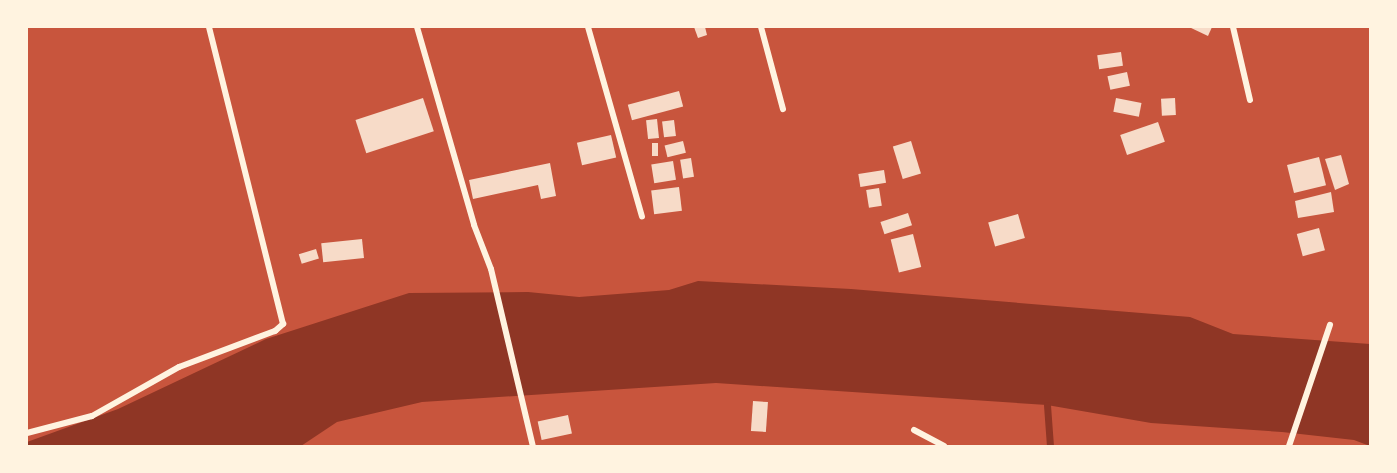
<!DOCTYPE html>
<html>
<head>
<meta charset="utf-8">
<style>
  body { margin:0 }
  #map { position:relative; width:1397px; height:473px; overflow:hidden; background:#c8553d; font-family:"Nunito Sans",sans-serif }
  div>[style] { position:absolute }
  .water>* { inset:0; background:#8f3625 }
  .stream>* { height:7px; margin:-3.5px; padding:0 3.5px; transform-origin:3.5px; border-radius:3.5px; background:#8f3625 }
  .building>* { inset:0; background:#f7dbc8; transform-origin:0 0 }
  .minor>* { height:6px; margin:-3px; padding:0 3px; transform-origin:3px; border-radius:3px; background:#fff3e0 }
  span { translate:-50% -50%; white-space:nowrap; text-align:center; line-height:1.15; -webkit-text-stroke:6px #fff3e0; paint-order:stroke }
  .frame { position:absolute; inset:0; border:28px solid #fff3e0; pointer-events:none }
</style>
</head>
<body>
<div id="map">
  <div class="water">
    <i style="clip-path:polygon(698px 281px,851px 289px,1190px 317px,1233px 334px,1370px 344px,1370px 446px,1354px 440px,1282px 432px,1151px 423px,1047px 405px,716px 383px,422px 402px,337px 422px,301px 446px,27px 446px,27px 442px,118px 409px,266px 339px,409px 293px,528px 292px,579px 297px,669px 290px)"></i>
  </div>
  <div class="stream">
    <i style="left:1047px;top:405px;width:41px;rotate:85.8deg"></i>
  </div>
  <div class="building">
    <i style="clip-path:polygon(694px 27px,705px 27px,707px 35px,698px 38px)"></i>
    <i style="clip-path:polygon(1189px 27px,1212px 27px,1208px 36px)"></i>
    <i style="left:1121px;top:52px;width:14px;height:24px;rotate:82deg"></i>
    <i style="left:1127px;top:72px;width:14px;height:20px;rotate:78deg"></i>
    <i style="left:679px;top:91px;width:16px;height:53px;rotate:75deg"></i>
    <i style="left:423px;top:98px;width:35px;height:71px;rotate:72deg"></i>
    <i style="left:1116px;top:98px;width:26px;height:14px;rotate:11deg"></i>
    <i style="left:1175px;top:98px;width:17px;height:14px;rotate:87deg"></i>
    <i style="left:657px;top:119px;width:19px;height:11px;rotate:84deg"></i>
    <i style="left:674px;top:120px;width:16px;height:12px;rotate:83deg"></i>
    <i style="left:1158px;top:122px;width:21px;height:40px;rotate:71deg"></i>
    <i style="left:611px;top:135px;width:23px;height:35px;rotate:77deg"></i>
    <i style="left:683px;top:141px;width:12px;height:19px;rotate:76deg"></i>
    <i style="left:911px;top:141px;width:34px;height:19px;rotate:73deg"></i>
    <i style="left:652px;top:143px;width:6px;height:13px"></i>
    <i style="clip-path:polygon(1341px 155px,1349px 184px,1335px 190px,1325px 159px)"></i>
    <i style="left:1319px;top:157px;width:29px;height:33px;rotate:76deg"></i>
    <i style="left:691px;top:158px;width:19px;height:11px;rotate:81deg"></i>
    <i style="left:673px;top:161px;width:19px;height:22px;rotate:81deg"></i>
    <i style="clip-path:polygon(550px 163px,556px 196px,541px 199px,538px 185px,473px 199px,469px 180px)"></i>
    <i style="left:884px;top:170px;width:13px;height:26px;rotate:81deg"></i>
    <i style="left:679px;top:187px;width:24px;height:28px;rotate:83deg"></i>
    <i style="left:879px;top:188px;width:18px;height:13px;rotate:81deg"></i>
    <i style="clip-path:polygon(1331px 192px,1334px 212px,1298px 218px,1295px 201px)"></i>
    <i style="left:908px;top:213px;width:13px;height:29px;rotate:72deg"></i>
    <i style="left:1018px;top:214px;width:25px;height:31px;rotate:74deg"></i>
    <i style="left:1319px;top:228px;width:23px;height:23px;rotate:75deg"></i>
    <i style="left:913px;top:234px;width:34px;height:23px;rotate:76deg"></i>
    <i style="left:362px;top:239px;width:19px;height:41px;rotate:84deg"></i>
    <i style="left:316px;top:249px;width:10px;height:18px;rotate:73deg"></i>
    <i style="left:753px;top:401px;width:15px;height:30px;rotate:4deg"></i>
    <i style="left:568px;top:415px;width:19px;height:31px;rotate:78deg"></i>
  </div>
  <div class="minor">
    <i style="left:417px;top:27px;width:206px;rotate:73.9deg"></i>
    <i style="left:474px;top:225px;width:47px;rotate:68.9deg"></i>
    <i style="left:491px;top:269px;width:182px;rotate:76.7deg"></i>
    <i style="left:588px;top:27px;width:197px;rotate:74.1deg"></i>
    <i style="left:761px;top:27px;width:85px;rotate:75deg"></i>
    <i style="left:1233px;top:27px;width:75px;rotate:76.9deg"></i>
    <i style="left:914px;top:430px;width:34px;rotate:28deg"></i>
    <i style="left:27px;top:433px;width:67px;rotate:-14.7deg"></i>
    <i style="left:92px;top:416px;width:100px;rotate:-29.4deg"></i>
    <i style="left:179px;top:367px;width:103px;rotate:-20.6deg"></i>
    <i style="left:275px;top:331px;width:11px;rotate:-41deg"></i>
    <i style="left:283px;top:324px;width:306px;rotate:-104deg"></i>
    <i style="left:1289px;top:446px;width:128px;rotate:-71.3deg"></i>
  </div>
  <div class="frame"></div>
</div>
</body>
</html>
